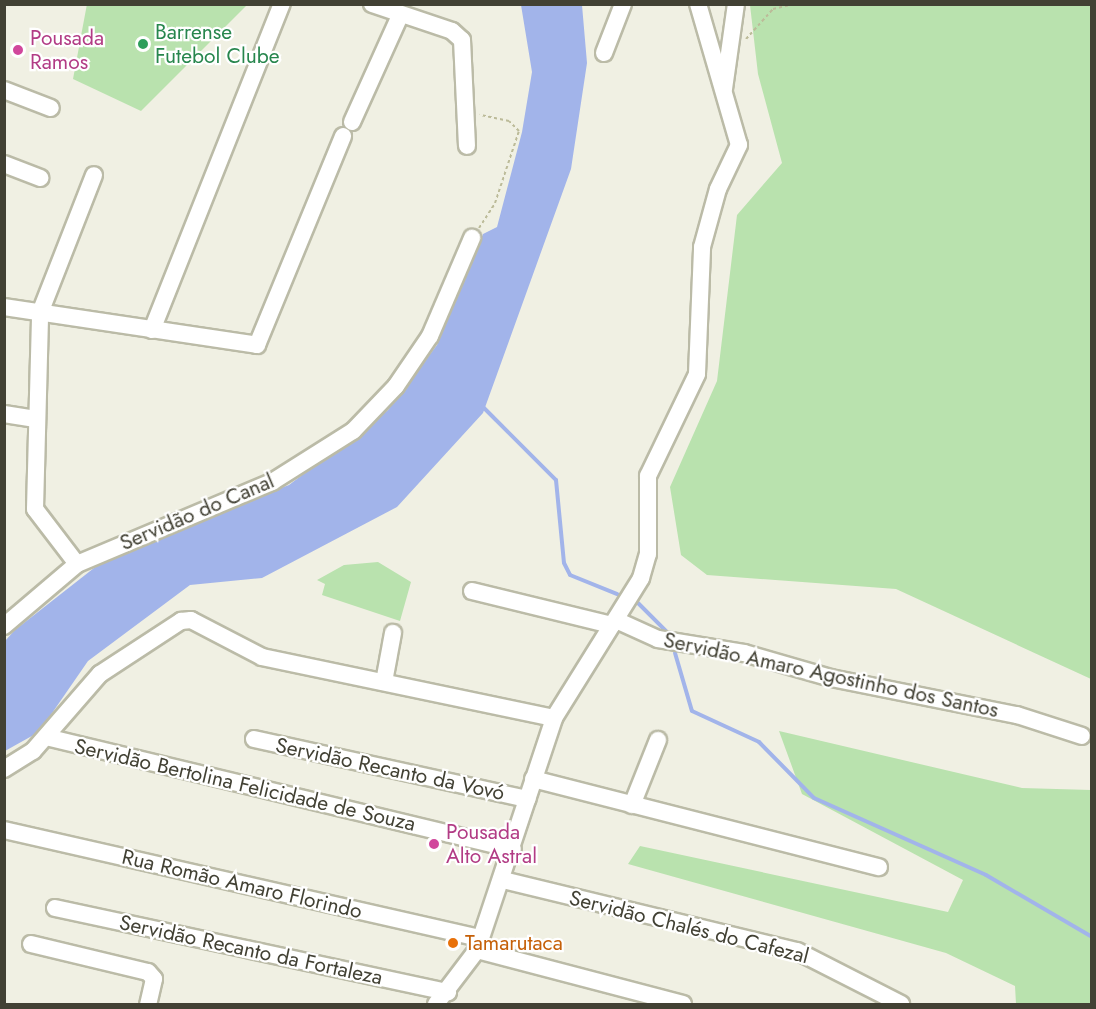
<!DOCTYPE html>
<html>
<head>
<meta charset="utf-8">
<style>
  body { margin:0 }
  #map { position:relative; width:1096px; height:1009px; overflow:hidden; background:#f0f0e3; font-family:Jost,sans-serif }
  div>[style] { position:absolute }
  .green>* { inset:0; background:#b9e2ae }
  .water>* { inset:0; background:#a2b4ea }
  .stream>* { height:4px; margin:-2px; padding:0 2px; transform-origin:2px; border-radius:2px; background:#a2b4ea }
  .path>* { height:2px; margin-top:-1px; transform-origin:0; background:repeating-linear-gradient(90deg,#bcbb99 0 3px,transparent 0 6px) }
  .roads { filter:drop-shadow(2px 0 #bbbba7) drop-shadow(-2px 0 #bbbba7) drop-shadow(0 2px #bbbba7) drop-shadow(0 -2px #bbbba7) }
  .minor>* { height:16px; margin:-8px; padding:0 8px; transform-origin:8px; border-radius:8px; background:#fff }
  .dots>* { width:16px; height:16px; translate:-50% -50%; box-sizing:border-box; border:3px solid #fff; border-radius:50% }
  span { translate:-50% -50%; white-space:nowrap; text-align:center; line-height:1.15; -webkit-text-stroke:4.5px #fff; paint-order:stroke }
  .leisure-label { font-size:21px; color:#27864d }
  .left { translate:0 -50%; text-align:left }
  .hotel-label { font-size:21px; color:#b23c85 }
  .street-label { font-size:21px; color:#424134 }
  .food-label { font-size:21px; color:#c56008 }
  .frame { position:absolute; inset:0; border:6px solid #424134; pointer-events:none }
</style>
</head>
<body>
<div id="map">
  <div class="green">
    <i style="clip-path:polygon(87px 4px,247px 4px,247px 5px,141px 111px,73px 79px)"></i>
    <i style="clip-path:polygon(750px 5px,1091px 5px,1091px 679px,896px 589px,707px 575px,681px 555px,670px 487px,717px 381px,737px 215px,782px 163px,758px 74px)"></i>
    <i style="clip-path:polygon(378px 562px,411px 582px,400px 621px,322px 595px,325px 584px,317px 580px,344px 565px)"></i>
    <i style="clip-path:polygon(779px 731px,1022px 788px,1091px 790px,1091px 1004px,1016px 1004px,1015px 986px,946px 953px,628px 864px,640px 846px,948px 912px,963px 880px,802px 794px)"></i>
  </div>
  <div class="water">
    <i style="clip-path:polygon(521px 5px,582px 5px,587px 63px,571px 169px,483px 413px,397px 507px,262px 578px,190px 585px,88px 661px,39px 732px,5px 751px,5px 641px,15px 630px,94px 568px,168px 530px,289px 485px,388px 410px,437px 345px,483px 234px,497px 227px,522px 132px,532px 72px)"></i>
  </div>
  <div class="stream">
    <i style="left:483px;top:407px;width:103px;rotate:45deg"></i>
    <i style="left:556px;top:480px;width:83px;rotate:84.5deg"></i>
    <i style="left:564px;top:563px;width:13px;rotate:63deg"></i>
    <i style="left:570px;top:575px;width:51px;rotate:22deg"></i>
    <i style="left:638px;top:603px;width:44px;rotate:45deg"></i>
    <i style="left:675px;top:653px;width:60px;rotate:73.7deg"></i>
    <i style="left:692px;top:711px;width:74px;rotate:24.8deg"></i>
    <i style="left:759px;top:742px;width:78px;rotate:45.5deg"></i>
    <i style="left:814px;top:798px;width:188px;rotate:24.1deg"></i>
    <i style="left:986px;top:875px;width:123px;rotate:30.3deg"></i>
  </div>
  <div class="path">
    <i style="left:746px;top:39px;width:40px;rotate:-48deg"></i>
    <i style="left:773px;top:9px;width:23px;rotate:-13deg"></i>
    <i style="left:479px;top:228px;width:30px;rotate:-57deg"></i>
    <i style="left:495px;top:203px;width:76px;rotate:-71.6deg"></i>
    <i style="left:519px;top:131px;width:14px;rotate:-135deg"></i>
    <i style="left:509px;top:121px;width:30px;rotate:-168deg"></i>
  </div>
  <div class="roads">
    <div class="minor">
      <i style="left:372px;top:4px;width:84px;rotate:18.6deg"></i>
      <i style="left:452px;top:31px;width:13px;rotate:42deg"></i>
      <i style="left:462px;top:40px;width:106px;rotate:87.3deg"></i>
      <i style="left:604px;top:53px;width:53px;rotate:-68.8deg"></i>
      <i style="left:724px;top:89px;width:86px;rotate:-82deg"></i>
      <i style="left:4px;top:90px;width:50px;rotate:21deg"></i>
      <i style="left:352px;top:122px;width:114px;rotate:-65.7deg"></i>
      <i style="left:4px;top:164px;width:39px;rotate:21deg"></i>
      <i style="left:4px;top:307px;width:256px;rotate:8.5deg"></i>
      <i style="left:257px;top:345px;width:226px;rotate:-67.6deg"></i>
      <i style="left:152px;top:330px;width:351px;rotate:-68.3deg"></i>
      <i style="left:4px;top:414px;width:32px;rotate:9deg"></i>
      <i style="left:77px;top:564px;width:69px;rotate:-127.4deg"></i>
      <i style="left:35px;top:509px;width:196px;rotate:-88.5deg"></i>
      <i style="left:40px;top:313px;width:148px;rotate:-68.6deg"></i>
      <i style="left:472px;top:591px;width:144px;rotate:13.7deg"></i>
      <i style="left:616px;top:620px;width:46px;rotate:24.3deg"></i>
      <i style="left:658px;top:639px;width:87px;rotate:9.2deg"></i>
      <i style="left:744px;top:653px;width:91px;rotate:16deg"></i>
      <i style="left:831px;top:678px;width:190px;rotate:11.3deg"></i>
      <i style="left:1017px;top:715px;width:68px;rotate:17.9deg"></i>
      <i style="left:4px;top:626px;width:96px;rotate:-40.3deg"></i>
      <i style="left:77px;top:564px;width:212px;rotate:-22.8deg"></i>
      <i style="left:272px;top:482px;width:96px;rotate:-32.2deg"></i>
      <i style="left:353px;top:431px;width:62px;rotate:-46.3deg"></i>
      <i style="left:396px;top:386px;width:60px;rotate:-55.8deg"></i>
      <i style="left:430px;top:336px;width:107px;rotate:-66.8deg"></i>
      <i style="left:384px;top:682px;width:50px;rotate:-79.6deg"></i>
      <i style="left:46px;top:737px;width:480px;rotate:13.5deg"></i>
      <i style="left:254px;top:739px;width:280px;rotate:12.4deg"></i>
      <i style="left:4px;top:769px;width:34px;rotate:-32deg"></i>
      <i style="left:33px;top:751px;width:102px;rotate:-49deg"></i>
      <i style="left:100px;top:674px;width:97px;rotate:-33.2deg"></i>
      <i style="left:181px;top:621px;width:10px;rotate:-6deg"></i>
      <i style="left:191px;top:620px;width:80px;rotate:27.5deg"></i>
      <i style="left:262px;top:657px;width:298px;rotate:11.8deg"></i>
      <i style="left:533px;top:779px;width:357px;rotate:14.3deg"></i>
      <i style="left:632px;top:805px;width:70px;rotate:-68.2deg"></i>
      <i style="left:4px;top:830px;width:488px;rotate:12.8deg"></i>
      <i style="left:503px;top:880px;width:302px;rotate:13.6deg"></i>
      <i style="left:797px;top:951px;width:117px;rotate:27deg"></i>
      <i style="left:55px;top:908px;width:402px;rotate:12.1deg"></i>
      <i style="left:31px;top:944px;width:120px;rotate:13.5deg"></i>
      <i style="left:148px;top:972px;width:9px;rotate:49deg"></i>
      <i style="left:154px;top:979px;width:26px;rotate:103deg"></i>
      <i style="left:477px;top:950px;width:213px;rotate:14.7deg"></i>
      <i style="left:436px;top:1004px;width:68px;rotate:-52.8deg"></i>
      <i style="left:477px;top:950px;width:244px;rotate:-71.6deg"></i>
      <i style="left:554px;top:718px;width:165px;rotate:-58.1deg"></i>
      <i style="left:641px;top:578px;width:25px;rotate:-74deg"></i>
      <i style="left:648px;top:554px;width:78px;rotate:-90deg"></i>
      <i style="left:648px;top:476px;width:113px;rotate:-64.3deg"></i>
      <i style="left:697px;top:374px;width:127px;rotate:-87.7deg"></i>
      <i style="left:702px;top:247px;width:60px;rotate:-74.6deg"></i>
      <i style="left:718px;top:189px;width:49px;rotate:-64.5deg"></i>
      <i style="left:739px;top:145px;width:147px;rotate:-106.2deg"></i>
    </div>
  </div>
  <div class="dots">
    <i style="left:143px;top:44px;background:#2e9e5b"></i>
    <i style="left:18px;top:50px;background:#d1479c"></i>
    <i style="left:434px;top:844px;background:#d1479c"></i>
    <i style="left:453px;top:943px;background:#e8710a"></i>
  </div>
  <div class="leisure-label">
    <span class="left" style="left:155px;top:44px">Barrense<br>Futebol Clube</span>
  </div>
  <div class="hotel-label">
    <span class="left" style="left:30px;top:50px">Pousada<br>Ramos</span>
    <span class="left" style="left:446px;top:844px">Pousada<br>Alto Astral</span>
  </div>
  <div class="street-label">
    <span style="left:197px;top:512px;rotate:-23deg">Servidão do Canal</span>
    <span style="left:831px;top:675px;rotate:12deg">Servidão Amaro Agostinho dos Santos</span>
    <span style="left:390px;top:769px;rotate:12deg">Servidão Recanto da Vovó</span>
    <span style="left:245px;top:785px;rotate:13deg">Servidão Bertolina Felicidade de Souza</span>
    <span style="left:242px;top:884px;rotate:13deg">Rua Romão Amaro Florindo</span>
    <span style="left:689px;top:927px;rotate:14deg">Servidão Chalés do Cafezal</span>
    <span style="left:251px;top:950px;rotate:12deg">Servidão Recanto da Fortaleza</span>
  </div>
  <div class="food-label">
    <span class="left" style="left:465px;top:943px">Tamarutaca</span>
  </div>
  <div class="frame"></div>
</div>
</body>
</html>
